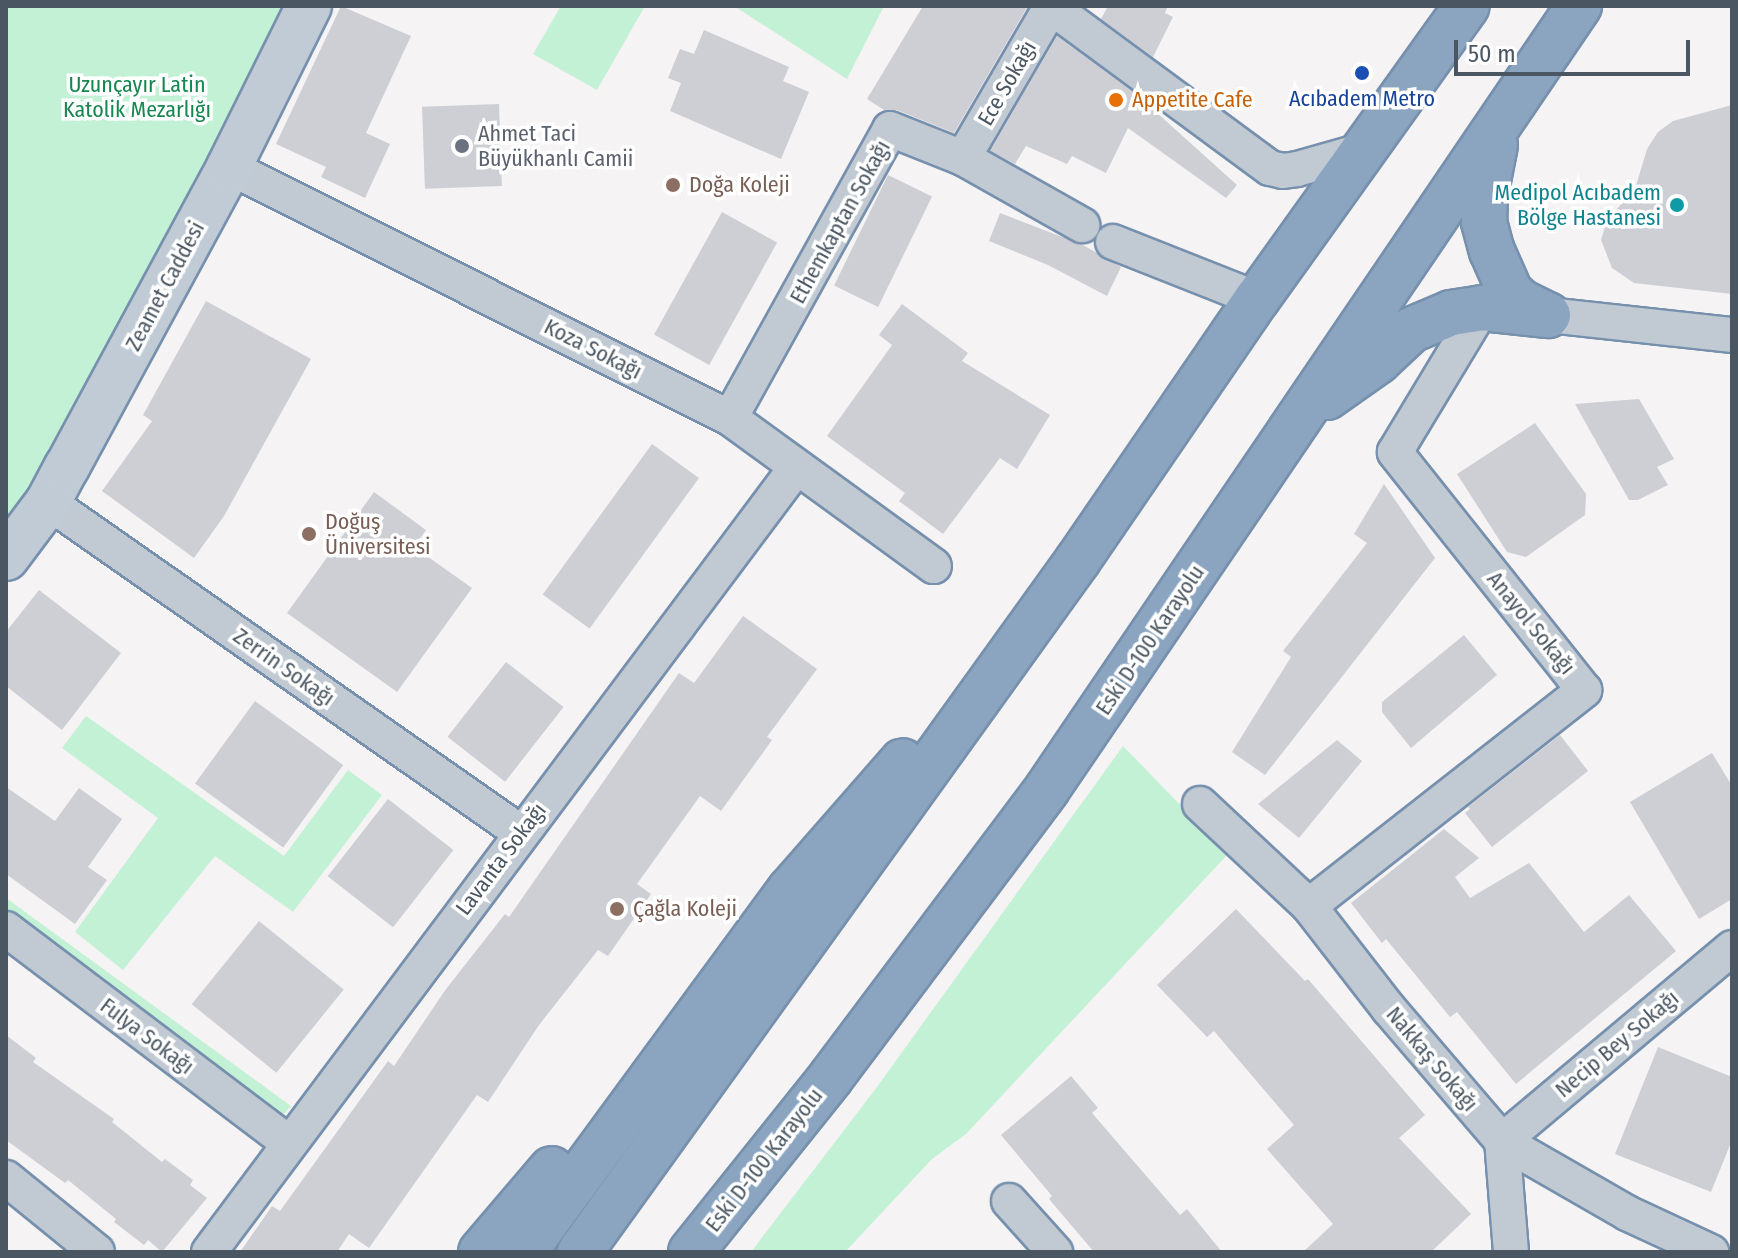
<!DOCTYPE html>
<html>
<head>
<meta charset="utf-8">
<style>
  body { margin:0 }
  #map { position:relative; width:1738px; height:1258px; overflow:hidden; background:#f5f3f3; font-family:"Fira Sans Condensed",sans-serif }
  div>[style] { position:absolute }
  .green>* { inset:0; background:#c3f1d5 }
  .building>* { inset:0; background:#cdcfd5; transform-origin:0 0 }
  .roads { filter:drop-shadow(2px 0 #7690ad) drop-shadow(-2px 0 #7690ad) drop-shadow(0 2px #7690ad) drop-shadow(0 -2px #7690ad) }
  .street>* { height:34px; margin:-17px; padding:0 17px; transform-origin:17px; border-radius:17px; background:#c1cad2 }
  .secondary>* { height:44px; margin:-22px; padding:0 22px; transform-origin:22px; border-radius:22px; background:#c1cbd6 }
  .highway>* { height:44px; margin:-22px; padding:0 22px; transform-origin:22px; border-radius:22px; background:#8ba5c1 }
  .dots>* { width:22px; height:22px; translate:-50% -50%; box-sizing:border-box; border:4px solid #fff; border-radius:50% }
  span { translate:-50% -50%; white-space:nowrap; text-align:center; line-height:1.15; -webkit-text-stroke:7px #fff; paint-order:stroke }
  .street-label { font-size:22px; color:#4a5661 }
  .park-label { font-size:22px; color:#17864f }
  .transit-label { font-size:22px; color:#164399 }
  .food-label { font-size:22px; color:#c56008 }
  .left { translate:0 -50%; text-align:left }
  .worship-label { font-size:22px; color:#5b616d }
  .education-label { font-size:22px; color:#785e54 }
  .culture-label { font-size:22px; color:#0d838f }
  .right { translate:-100% -50%; text-align:right }
  .frame { position:absolute; inset:0; border:8px solid #4a5661; pointer-events:none }
  .scale { position:absolute; left:1454px; top:40px; width:236px; height:36px; box-sizing:border-box; border:4px solid #4a5661; border-top:0; padding-left:10px; font-size:24px; line-height:28px; white-space:nowrap; color:#4a5661; -webkit-text-stroke:6px #fff; paint-order:stroke }
</style>
</head>
<body>
<div id="map">
  <div class="green">
    <i style="clip-path:polygon(6px 6px,286px 6px,150px 275px,6px 535px)"></i>
    <i style="clip-path:polygon(561px 6px,645px 6px,597px 90px,533px 54px)"></i>
    <i style="clip-path:polygon(734px 6px,884px 6px,847px 79px)"></i>
    <i style="clip-path:polygon(86px 716px,284px 856px,348px 770px,382px 795px,293px 912px,215px 856px,123px 970px,75px 932px,158px 818px,62px 748px)"></i>
    <i style="clip-path:polygon(1123px 746px,1228px 854px,966px 1134px,932px 1159px,845px 1252px,751px 1252px,874px 1091px)"></i>
    <i style="clip-path:polygon(6px 898px,291px 1106px,264px 1137px,6px 946px)"></i>
  </div>
  <div class="building">
    <i style="clip-path:polygon(341px 6px,411px 36px,366px 133px,390px 144px,365px 198px,321px 177px,326px 167px,276px 144px)"></i>
    <i style="clip-path:polygon(923px 6px,1028px 6px,954px 133px,897px 110px,884px 110px,867px 99px)"></i>
    <i style="clip-path:polygon(1108px 6px,1168px 6px,1165px 13px,1173px 17px,1153px 57px,1101px 19px)"></i>
    <i style="clip-path:polygon(704px 30px,789px 67px,783px 81px,809px 92px,781px 159px,670px 111px,681px 83px,668px 78px,680px 49px,694px 54px)"></i>
    <i style="clip-path:polygon(1057px 36px,1136px 94px,1237px 185px,1226px 198px,1128px 128px,1106px 173px,1072px 156px,1067px 164px,1026px 146px,1015px 164px,990px 151px)"></i>
    <i style="left:499px;top:104px;width:82px;height:77px;rotate:88deg"></i>
    <i style="clip-path:polygon(1732px 105px,1732px 294px,1634px 283px,1612px 268px,1601px 240px,1607px 220px,1635px 189px,1647px 149px,1658px 132px,1673px 121px)"></i>
    <i style="left:888px;top:175px;width:49px;height:123px;rotate:26deg"></i>
    <i style="left:722px;top:212px;width:63px;height:140px;rotate:29deg"></i>
    <i style="clip-path:polygon(1000px 213px,1083px 245px,1121px 267px,1107px 296px,1048px 265px,989px 241px)"></i>
    <i style="clip-path:polygon(206px 301px,311px 359px,224px 516px,194px 558px,102px 491px,152px 421px,143px 415px)"></i>
    <i style="clip-path:polygon(902px 304px,968px 353px,962px 361px,1050px 415px,1017px 469px,1000px 458px,943px 534px,899px 501px,905px 493px,827px 436px,892px 345px,879px 335px)"></i>
    <i style="clip-path:polygon(1639px 399px,1674px 459px,1657px 467px,1668px 485px,1638px 500px,1629px 500px,1575px 404px)"></i>
    <i style="clip-path:polygon(1535px 423px,1586px 494px,1585px 515px,1526px 557px,1507px 552px,1457px 474px)"></i>
    <i style="left:652px;top:444px;width:58px;height:186px;rotate:36deg"></i>
    <i style="clip-path:polygon(1384px 484px,1435px 558px,1265px 775px,1232px 752px,1291px 657px,1283px 651px,1367px 543px,1354px 534px)"></i>
    <i style="clip-path:polygon(374px 492px,426px 530px,414px 547px,472px 588px,397px 692px,287px 613px)"></i>
    <i style="clip-path:polygon(39px 590px,121px 653px,62px 730px,6px 686px,6px 632px)"></i>
    <i style="clip-path:polygon(743px 616px,817px 669px,767px 737px,772px 740px,721px 811px,700px 796px,637px 884px,651px 894px,608px 956px,598px 950px,539px 1025px,488px 1102px,477px 1095px,369px 1248px,349px 1234px,337px 1252px,240px 1252px,272px 1206px,280px 1211px,388px 1061px,394px 1066px,446px 989px,505px 914px,509px 917px,679px 673px,694px 683px)"></i>
    <i style="clip-path:polygon(1464px 635px,1497px 675px,1411px 748px,1382px 712px,1382px 702px)"></i>
    <i style="left:506px;top:662px;width:73px;height:95px;rotate:38deg"></i>
    <i style="left:255px;top:701px;width:109px;height:102px;rotate:36deg"></i>
    <i style="clip-path:polygon(1560px 735px,1588px 771px,1492px 847px,1465px 813px,1470px 809px,1468px 807px)"></i>
    <i style="clip-path:polygon(1337px 740px,1362px 761px,1299px 838px,1258px 804px)"></i>
    <i style="clip-path:polygon(1712px 753px,1732px 786px,1732px 899px,1699px 919px,1630px 802px)"></i>
    <i style="clip-path:polygon(6px 787px,55px 821px,79px 788px,122px 819px,88px 867px,107px 880px,75px 924px,6px 874px)"></i>
    <i style="left:388px;top:799px;width:83px;height:98px;rotate:38deg"></i>
    <i style="clip-path:polygon(1444px 829px,1479px 858px,1455px 877px,1470px 898px,1529px 863px,1584px 932px,1629px 895px,1676px 951px,1516px 1084px,1457px 1012px,1450px 1017px,1386px 939px,1382px 943px,1351px 903px)"></i>
    <i style="clip-path:polygon(1236px 909px,1305px 981px,1308px 979px,1425px 1115px,1399px 1138px,1471px 1214px,1431px 1252px,1303px 1252px,1333px 1224px,1267px 1149px,1294px 1125px,1214px 1031px,1207px 1037px,1157px 985px)"></i>
    <i style="left:259px;top:921px;width:109px;height:107px;rotate:39deg"></i>
    <i style="clip-path:polygon(6px 1035px,36px 1058px,33px 1062px,114px 1119px,112px 1122px,162px 1162px,165px 1159px,193px 1180px,190px 1185px,207px 1198px,162px 1252px,148px 1240px,144px 1245px,114px 1222px,116px 1219px,68px 1180px,65px 1183px,6px 1140px)"></i>
    <i style="clip-path:polygon(1658px 1047px,1732px 1077px,1732px 1140px,1711px 1192px,1615px 1154px)"></i>
    <i style="clip-path:polygon(1071px 1076px,1098px 1108px,1092px 1113px,1180px 1215px,1187px 1209px,1222px 1252px,1094px 1252px,1049px 1199px,1052px 1196px,1001px 1135px)"></i>
  </div>
  <div class="roads">
    <div class="street">
      <i style="left:1050px;top:6px;width:273px;rotate:36.4deg"></i>
      <i style="left:1270px;top:168px;width:13px;rotate:13deg"></i>
      <i style="left:1283px;top:171px;width:14px;rotate:-8deg"></i>
      <i style="left:1297px;top:169px;width:66px;rotate:-15.7deg"></i>
      <i style="left:963px;top:158px;width:175px;rotate:-59.8deg"></i>
      <i style="left:229px;top:167px;width:560px;rotate:26.61deg"></i>
      <i style="left:730px;top:418px;width:252px;rotate:36deg"></i>
      <i style="left:1113px;top:242px;width:155px;rotate:21.6deg"></i>
      <i style="left:1548px;top:315px;width:185px;rotate:6.2deg"></i>
      <i style="left:730px;top:418px;width:330px;rotate:-61deg"></i>
      <i style="left:890px;top:129px;width:79px;rotate:21.7deg"></i>
      <i style="left:963px;top:158px;width:137px;rotate:29.4deg"></i>
      <i style="left:48px;top:502px;width:576px;rotate:34.96deg"></i>
      <i style="left:1200px;top:804px;width:149px;rotate:43.1deg"></i>
      <i style="left:1309px;top:906px;width:130px;rotate:52.2deg"></i>
      <i style="left:1389px;top:1009px;width:174px;rotate:49.4deg"></i>
      <i style="left:1502px;top:1141px;width:144px;rotate:29.9deg"></i>
      <i style="left:1627px;top:1213px;width:93px;rotate:24.9deg"></i>
      <i style="left:1309px;top:906px;width:350px;rotate:-38.1deg"></i>
      <i style="left:1584px;top:690px;width:304px;rotate:-128.5deg"></i>
      <i style="left:1395px;top:452px;width:168px;rotate:-58.9deg"></i>
      <i style="left:6px;top:929px;width:353px;rotate:37.1deg"></i>
      <i style="left:6px;top:1178px;width:117px;rotate:39.1deg"></i>
      <i style="left:1009px;top:1201px;width:69px;rotate:48deg"></i>
      <i style="left:209px;top:1252px;width:979px;rotate:-53.18deg"></i>
      <i style="left:1511px;top:1252px;width:111px;rotate:-94.6deg"></i>
      <i style="left:1502px;top:1141px;width:300px;rotate:-40deg"></i>
    </div>
    <div class="secondary">
      <i style="left:6px;top:558px;width:70px;rotate:-53.1deg"></i>
      <i style="left:48px;top:502px;width:40px;rotate:-62deg"></i>
      <i style="left:67px;top:467px;width:341px;rotate:-61.6deg"></i>
      <i style="left:229px;top:167px;width:180px;rotate:-63.6deg"></i>
    </div>
    <div class="highway">
      <i style="left:1495px;top:145px;width:52px;rotate:101.1deg"></i>
      <i style="left:1485px;top:196px;width:26px;rotate:92deg"></i>
      <i style="left:1484px;top:222px;width:30px;rotate:75deg"></i>
      <i style="left:1492px;top:251px;width:45px;rotate:66.3deg"></i>
      <i style="left:1510px;top:292px;width:15px;rotate:42deg"></i>
      <i style="left:1521px;top:302px;width:30px;rotate:26deg"></i>
      <i style="left:1327px;top:397px;width:62px;rotate:-35.2deg"></i>
      <i style="left:1378px;top:361px;width:45px;rotate:-43.2deg"></i>
      <i style="left:1411px;top:330px;width:43px;rotate:-23deg"></i>
      <i style="left:1451px;top:313px;width:31px;rotate:-9deg"></i>
      <i style="left:1482px;top:308px;width:66px;rotate:6.1deg"></i>
      <i style="left:481px;top:1252px;width:109px;rotate:-49.5deg"></i>
      <i style="left:524px;top:1252px;width:449px;rotate:-53.7deg"></i>
      <i style="left:790px;top:890px;width:171px;rotate:-48.8deg"></i>
      <i style="left:580px;top:1252px;width:853px;rotate:-54.26deg"></i>
      <i style="left:1078px;top:560px;width:316px;rotate:-55.6deg"></i>
      <i style="left:1257px;top:299px;width:360px;rotate:-54.4deg"></i>
      <i style="left:691px;top:1252px;width:224px;rotate:-51.3deg"></i>
      <i style="left:831px;top:1077px;width:360px;rotate:-53.1deg"></i>
      <i style="left:1047px;top:789px;width:947px;rotate:-55.81deg"></i>
    </div>
  </div>
  <div class="dots">
    <i style="left:1362px;top:73px;background:#1a4fb4"></i>
    <i style="left:1116px;top:100px;background:#e8710a"></i>
    <i style="left:462px;top:146px;background:#6b7280"></i>
    <i style="left:673px;top:185px;background:#8d6e63"></i>
    <i style="left:1677px;top:205px;background:#0f9aa8"></i>
    <i style="left:309px;top:534px;background:#8d6e63"></i>
    <i style="left:617px;top:909px;background:#8d6e63"></i>
  </div>
  <div class="street-label">
    <span style="left:1007px;top:83px;rotate:-60deg">Ece Sokağı</span>
    <span style="left:840px;top:222px;rotate:-61deg">Ethemkaptan Sokağı</span>
    <span style="left:165px;top:286px;rotate:-62deg">Zeamet Caddesi</span>
    <span style="left:593px;top:349px;rotate:27deg">Koza Sokağı</span>
    <span style="left:1531px;top:623px;rotate:51deg">Anayol Sokağı</span>
    <span style="left:1150px;top:640px;rotate:-56deg">Eski D-100 Karayolu</span>
    <span style="left:284px;top:667px;rotate:35deg">Zerrin Sokağı</span>
    <span style="left:501px;top:859px;rotate:-53deg">Lavanta Sokağı</span>
    <span style="left:147px;top:1036px;rotate:37deg">Fulya Sokağı</span>
    <span style="left:1617px;top:1044px;rotate:-40deg">Necip Bey Sokağı</span>
    <span style="left:1432px;top:1059px;rotate:50deg">Nakkaş Sokağı</span>
    <span style="left:764px;top:1160px;rotate:-52deg">Eski D-100 Karayolu</span>
  </div>
  <div class="park-label">
    <span style="left:137px;top:97px">Uzunçayır Latin<br>Katolik Mezarlığı</span>
  </div>
  <div class="transit-label">
    <span style="left:1362px;top:99px">Acıbadem Metro</span>
  </div>
  <div class="food-label">
    <span class="left" style="left:1132px;top:100px">Appetite Cafe</span>
  </div>
  <div class="worship-label">
    <span class="left" style="left:478px;top:146px">Ahmet Taci<br>Büyükhanlı Camii</span>
  </div>
  <div class="education-label">
    <span class="left" style="left:689px;top:185px">Doğa Koleji</span>
    <span class="left" style="left:325px;top:534px">Doğuş<br>Üniversitesi</span>
    <span class="left" style="left:633px;top:909px">Çağla Koleji</span>
  </div>
  <div class="culture-label">
    <span class="right" style="left:1661px;top:205px">Medipol Acıbadem<br>Bölge Hastanesi</span>
  </div>
  <div class="frame"></div>
  <div class="scale">50 m</div>
</div>
</body>
</html>
